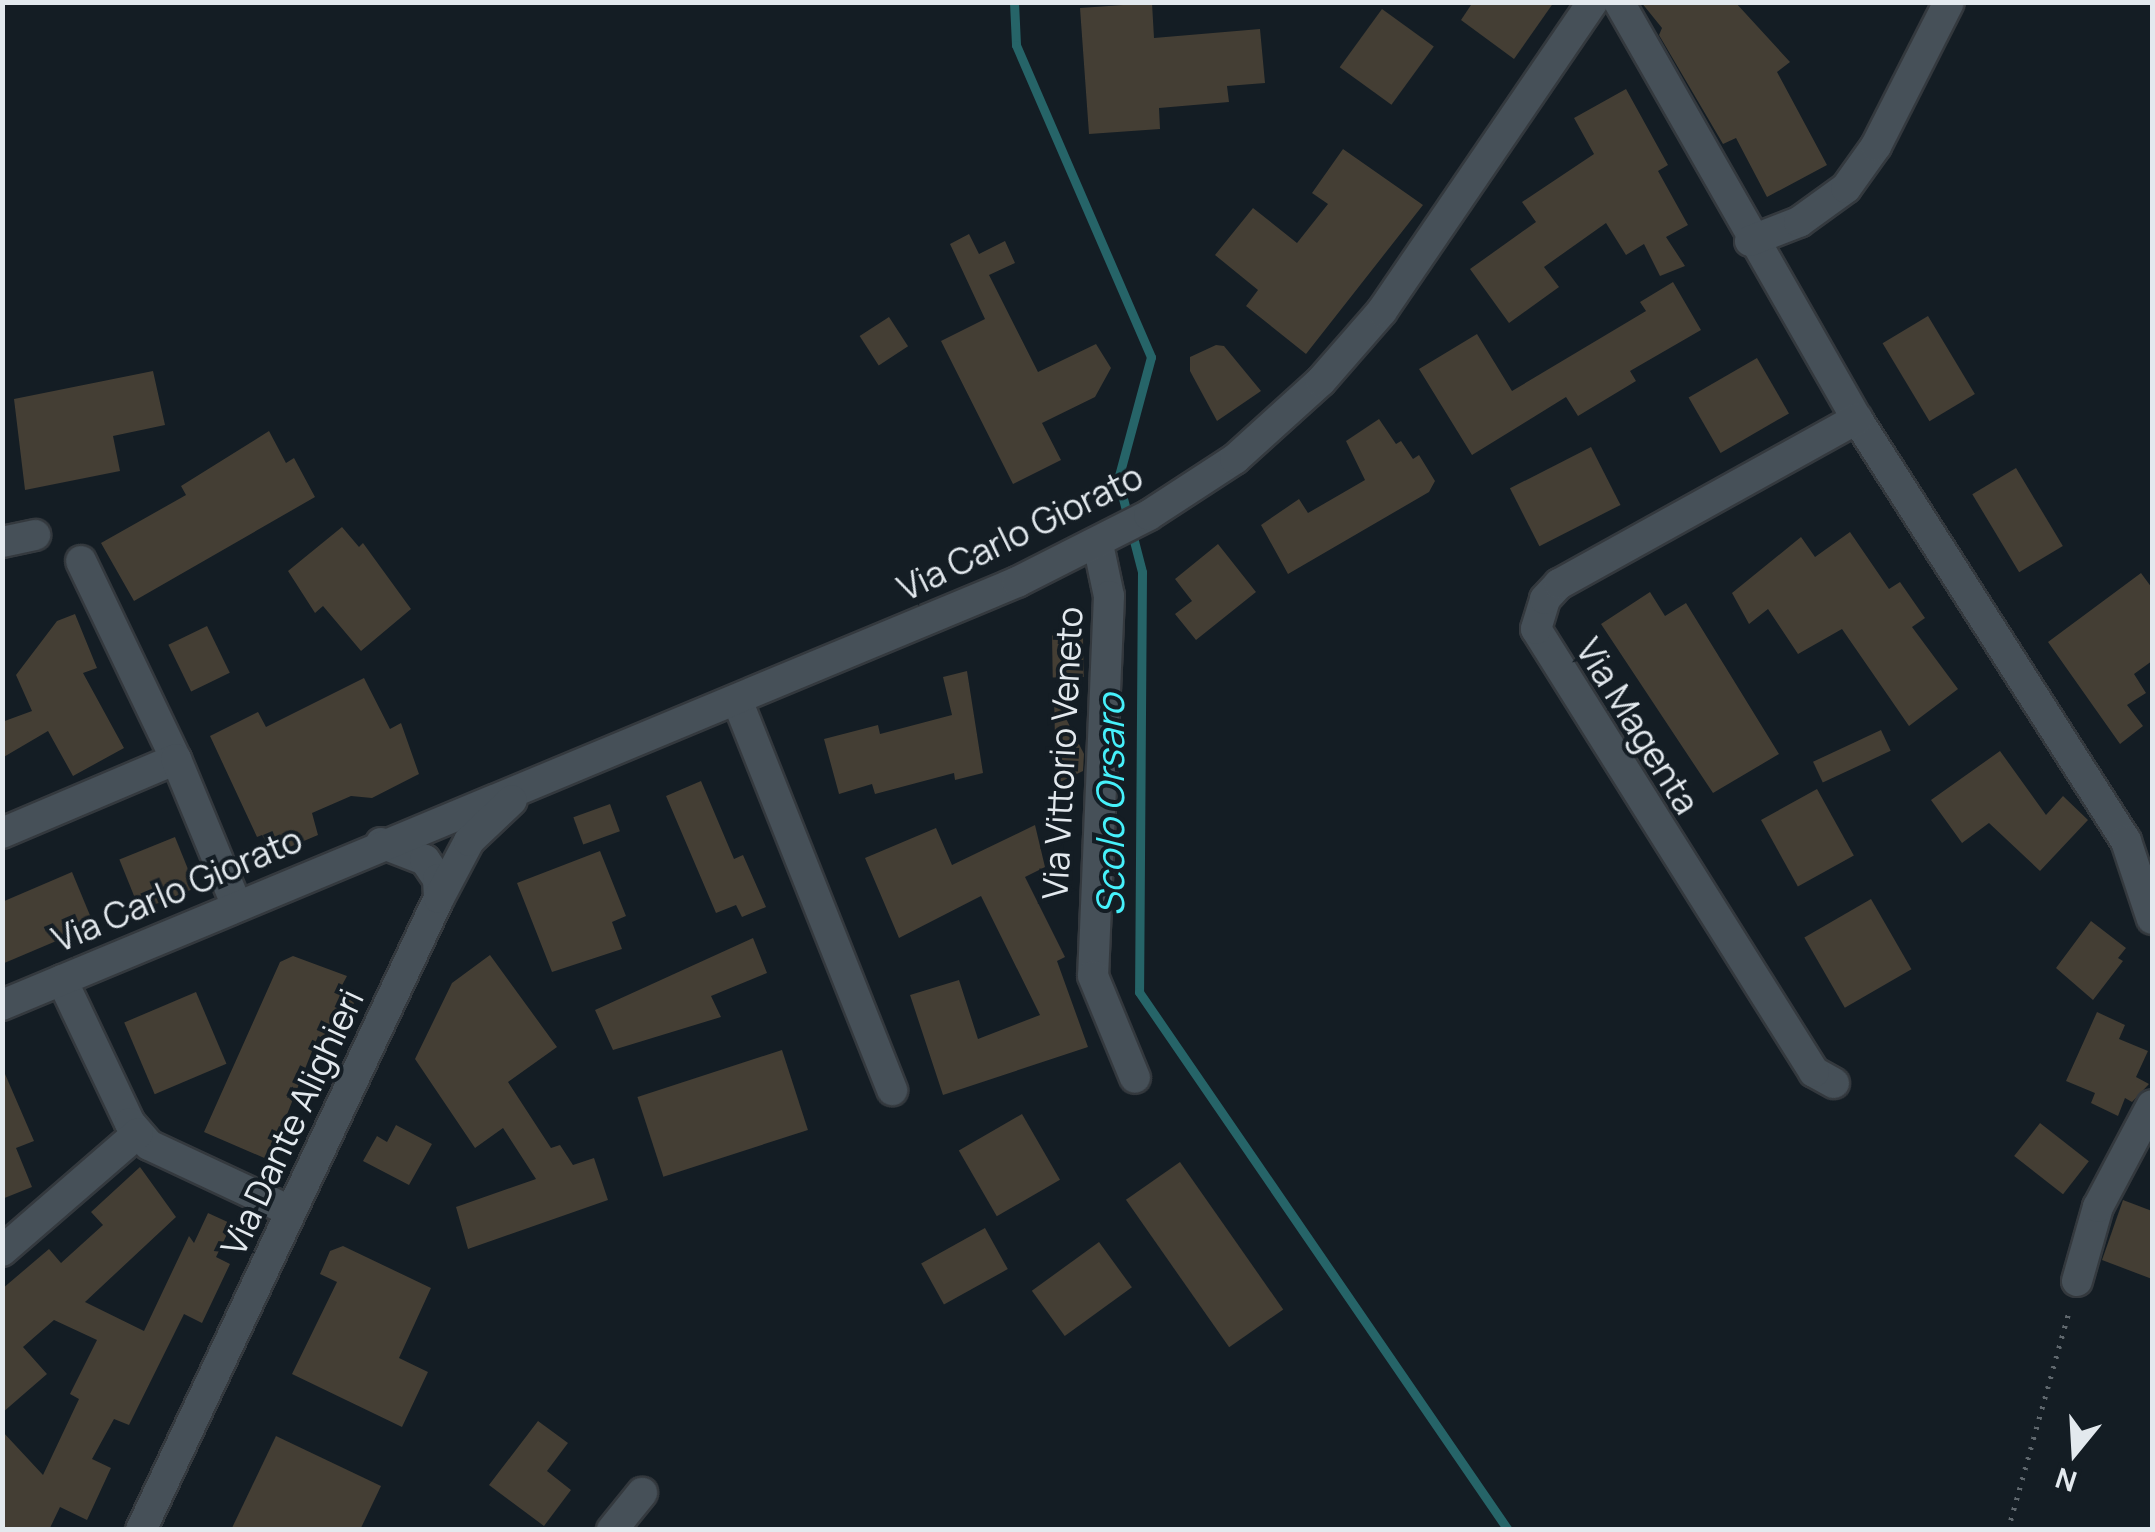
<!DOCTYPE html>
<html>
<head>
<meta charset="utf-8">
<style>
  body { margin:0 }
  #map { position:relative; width:2155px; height:1532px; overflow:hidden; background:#141d24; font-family:Manrope,sans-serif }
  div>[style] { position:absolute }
  .stream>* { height:9px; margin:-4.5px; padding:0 4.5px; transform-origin:4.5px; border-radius:4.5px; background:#266468 }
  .building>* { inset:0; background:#443e34; transform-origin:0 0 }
  .path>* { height:5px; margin-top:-2.5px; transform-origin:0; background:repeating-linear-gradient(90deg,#5f676d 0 2.5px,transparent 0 10.5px) }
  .roads { filter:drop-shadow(2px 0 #34393e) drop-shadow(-2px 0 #34393e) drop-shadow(0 2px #34393e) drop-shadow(0 -2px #34393e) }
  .minor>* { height:30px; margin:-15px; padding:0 15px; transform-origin:15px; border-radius:15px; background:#465058 }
  .tertiary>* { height:30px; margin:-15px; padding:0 15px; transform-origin:15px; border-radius:15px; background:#465058 }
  span { translate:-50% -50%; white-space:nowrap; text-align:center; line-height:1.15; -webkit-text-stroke:8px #141d24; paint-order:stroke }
  .street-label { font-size:35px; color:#e3e9ee }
  .water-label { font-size:38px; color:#46f1fb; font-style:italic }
  .frame { position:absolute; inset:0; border:5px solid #e3e9ee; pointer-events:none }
  .north { position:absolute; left:2025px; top:1402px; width:100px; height:100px; -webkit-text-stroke:8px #141d24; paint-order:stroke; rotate:198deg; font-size:28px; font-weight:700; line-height:40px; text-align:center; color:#e3e9ee }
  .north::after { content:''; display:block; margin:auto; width:35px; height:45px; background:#e3e9ee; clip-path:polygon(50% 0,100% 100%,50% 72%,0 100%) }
</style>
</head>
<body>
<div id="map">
  <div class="stream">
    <i style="left:1014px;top:2px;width:43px;rotate:87.3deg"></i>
    <i style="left:1016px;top:45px;width:340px;rotate:66.6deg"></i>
    <i style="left:1151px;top:357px;width:126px;rotate:105.1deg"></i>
    <i style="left:1118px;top:479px;width:96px;rotate:75.5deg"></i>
    <i style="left:1142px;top:572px;width:420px;rotate:90.4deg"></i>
    <i style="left:1139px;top:992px;width:652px;rotate:55.55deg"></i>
  </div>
  <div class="building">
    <i style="clip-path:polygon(1473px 2px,1554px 2px,1514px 59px,1461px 20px)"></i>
    <i style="clip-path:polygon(1641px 2px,1735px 2px,1790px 62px,1777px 72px,1827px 165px,1767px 197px,1736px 138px,1723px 144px,1659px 35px,1662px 28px)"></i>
    <i style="clip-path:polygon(1152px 3px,1154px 38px,1260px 29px,1265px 83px,1227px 86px,1229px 102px,1159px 108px,1160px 129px,1089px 134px,1080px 8px)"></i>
    <i style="left:1382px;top:9px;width:64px;height:72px;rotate:36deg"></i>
    <i style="clip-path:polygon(1626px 89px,1668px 165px,1658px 171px,1688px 225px,1666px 237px,1685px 266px,1660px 276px,1644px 244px,1626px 255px,1606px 223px,1544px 267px,1559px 287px,1509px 323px,1470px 269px,1536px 222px,1522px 202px,1594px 154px,1574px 118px)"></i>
    <i style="clip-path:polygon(1343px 149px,1423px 205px,1306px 354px,1246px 306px,1258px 290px,1215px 255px,1253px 208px,1297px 243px,1328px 204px,1312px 193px)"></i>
    <i style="clip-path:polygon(969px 234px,979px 254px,1005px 241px,1015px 263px,989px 275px,1038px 372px,1096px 344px,1111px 368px,1095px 397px,1042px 423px,1061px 460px,1013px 484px,941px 341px,985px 319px,950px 244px)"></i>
    <i style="clip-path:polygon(1673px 282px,1701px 330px,1630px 371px,1636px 381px,1578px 416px,1566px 397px,1472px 455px,1419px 369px,1477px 334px,1512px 391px,1646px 311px,1640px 302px)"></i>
    <i style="left:1928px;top:316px;width:91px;height:53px;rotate:59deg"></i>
    <i style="left:889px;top:317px;width:35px;height:35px;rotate:57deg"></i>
    <i style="clip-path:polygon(1216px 345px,1224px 346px,1261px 391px,1217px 421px,1190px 371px,1190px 357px)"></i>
    <i style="left:1757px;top:358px;width:64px;height:79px;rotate:60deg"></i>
    <i style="clip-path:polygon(153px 371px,165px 425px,113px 436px,120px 471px,25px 490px,14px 399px)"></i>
    <i style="clip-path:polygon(1379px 419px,1396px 444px,1401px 441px,1413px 459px,1419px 455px,1435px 481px,1429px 492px,1288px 574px,1261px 525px,1299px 499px,1308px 513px,1365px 480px,1346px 441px)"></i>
    <i style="clip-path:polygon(269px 431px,286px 463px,294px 458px,315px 497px,134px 601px,101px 543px,186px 495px,181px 486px)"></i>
    <i style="left:1591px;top:447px;width:65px;height:91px;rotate:63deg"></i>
    <i style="left:2016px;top:468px;width:91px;height:51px;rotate:59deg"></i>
    <i style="clip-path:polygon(342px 527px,359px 547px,363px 543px,411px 609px,361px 651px,323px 606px,315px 613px,288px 571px)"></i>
    <i style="clip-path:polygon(1850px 532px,1889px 589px,1900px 582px,1925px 618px,1912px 627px,1958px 689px,1909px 726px,1842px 629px,1798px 654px,1768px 609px,1749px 624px,1732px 593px,1801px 537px,1815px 557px)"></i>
    <i style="clip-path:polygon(1218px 544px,1256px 592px,1196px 640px,1175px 614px,1192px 601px,1175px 579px)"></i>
    <i style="clip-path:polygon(2141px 573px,2152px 588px,2152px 661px,2134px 674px,2146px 693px,2127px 705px,2143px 726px,2120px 744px,2048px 642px)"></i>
    <i style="clip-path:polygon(1650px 592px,1665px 616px,1686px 603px,1779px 754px,1713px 793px,1601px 624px)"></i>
    <i style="clip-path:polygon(75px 614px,97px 668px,83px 673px,124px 748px,73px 776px,48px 731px,2px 758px,2px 722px,32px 711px,16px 675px,57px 621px)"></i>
    <i style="left:207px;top:626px;width:52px;height:43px;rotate:64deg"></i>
    <i style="left:1083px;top:635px;width:42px;height:31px;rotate:89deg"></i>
    <i style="clip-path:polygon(967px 671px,983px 773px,955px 780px,954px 773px,875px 794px,872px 784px,839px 794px,824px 739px,878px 725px,880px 734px,952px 715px,943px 677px)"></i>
    <i style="clip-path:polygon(364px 678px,390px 729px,401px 723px,419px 774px,372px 798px,351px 796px,312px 813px,318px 835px,273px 854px,262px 835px,257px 837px,210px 736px,258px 712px,266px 727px)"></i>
    <i style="clip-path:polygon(1054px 695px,1084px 754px,1083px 771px,1056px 784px)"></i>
    <i style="left:1881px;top:730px;width:23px;height:75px;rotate:65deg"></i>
    <i style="clip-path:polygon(2000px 751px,2046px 815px,2063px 796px,2088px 820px,2040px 871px,1989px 823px,1962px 843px,1931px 800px)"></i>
    <i style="clip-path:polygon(701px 781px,734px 859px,743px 855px,766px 907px,742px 917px,736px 905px,716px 913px,666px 796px)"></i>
    <i style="left:1817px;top:789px;width:76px;height:64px;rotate:61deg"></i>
    <i style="left:610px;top:804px;width:29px;height:39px;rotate:70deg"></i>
    <i style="clip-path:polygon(1035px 825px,1045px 867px,1025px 877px,1065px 957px,1057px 961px,1088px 1047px,943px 1095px,910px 995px,959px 980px,978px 1039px,1040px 1015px,981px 896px,899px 938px,865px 858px,936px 828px,952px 865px)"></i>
    <i style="left:175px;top:837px;width:55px;height:60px;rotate:68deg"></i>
    <i style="clip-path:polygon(600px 851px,626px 916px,612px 922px,622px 949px,552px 972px,517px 883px)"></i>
    <i style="clip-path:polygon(72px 872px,94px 925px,2px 964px,2px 902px)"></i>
    <i style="left:1871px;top:899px;width:81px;height:77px;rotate:60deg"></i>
    <i style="clip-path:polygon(2091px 921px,2126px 948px,2118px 958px,2123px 961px,2093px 1000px,2056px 968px)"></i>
    <i style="clip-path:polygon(753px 938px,767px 973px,711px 996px,721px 1017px,613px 1050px,595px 1010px)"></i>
    <i style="clip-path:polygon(490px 955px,557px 1047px,508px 1082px,551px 1148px,560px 1145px,573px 1165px,594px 1158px,608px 1200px,468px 1249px,456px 1207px,536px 1179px,503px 1128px,475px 1148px,415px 1059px,452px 983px)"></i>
    <i style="clip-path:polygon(293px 956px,347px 976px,340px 989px,354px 1003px,335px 1043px,318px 1036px,269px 1160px,204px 1132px,280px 962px)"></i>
    <i style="left:196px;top:992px;width:78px;height:78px;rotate:67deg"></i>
    <i style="clip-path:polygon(2097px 1012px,2125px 1025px,2119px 1039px,2148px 1051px,2136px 1077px,2149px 1084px,2132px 1102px,2125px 1098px,2118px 1116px,2091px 1103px,2095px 1093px,2066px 1081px)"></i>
    <i style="left:782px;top:1050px;width:84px;height:152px;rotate:72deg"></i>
    <i style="clip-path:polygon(2px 1067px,34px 1141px,16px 1148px,32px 1187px,2px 1199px)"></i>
    <i style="left:1022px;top:1114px;width:76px;height:73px;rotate:60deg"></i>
    <i style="left:2040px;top:1123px;width:62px;height:42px;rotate:38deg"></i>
    <i style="clip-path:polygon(396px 1125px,432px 1144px,409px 1185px,363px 1161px,377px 1136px,387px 1142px)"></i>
    <i style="left:1180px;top:1162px;width:180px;height:66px;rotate:55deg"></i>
    <i style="clip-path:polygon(140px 1167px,176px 1217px,85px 1302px,144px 1331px,189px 1236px,194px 1243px,208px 1213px,232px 1224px,216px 1257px,230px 1264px,202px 1323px,184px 1314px,129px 1425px,114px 1419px,92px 1459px,111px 1468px,87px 1520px,60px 1507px,49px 1530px,2px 1530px,2px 1431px,43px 1475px,79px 1399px,70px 1394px,97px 1340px,54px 1320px,23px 1347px,47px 1374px,2px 1413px,2px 1289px,49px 1249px,61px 1263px,103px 1225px,91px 1212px)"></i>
    <i style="clip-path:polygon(2123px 1200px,2152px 1211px,2152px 1279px,2102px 1260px)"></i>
    <i style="left:985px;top:1228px;width:47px;height:73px;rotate:61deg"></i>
    <i style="left:1099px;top:1242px;width:56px;height:83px;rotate:54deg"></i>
    <i style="clip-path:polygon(343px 1246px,431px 1288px,399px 1358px,428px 1372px,402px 1427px,292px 1374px,337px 1282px,320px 1274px,330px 1251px)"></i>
    <i style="clip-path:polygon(538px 1421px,568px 1443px,547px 1471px,571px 1490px,544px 1526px,489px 1485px)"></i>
    <i style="clip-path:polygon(276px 1436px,381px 1486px,360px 1530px,231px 1530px)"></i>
  </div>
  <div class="path">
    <i style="left:2008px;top:1530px;width:230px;rotate:-74.4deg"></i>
  </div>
  <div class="roads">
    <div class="minor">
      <i style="left:1619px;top:2px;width:480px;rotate:60.3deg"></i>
      <i style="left:1857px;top:419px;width:500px;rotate:57.48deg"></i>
      <i style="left:2126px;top:841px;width:82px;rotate:71.6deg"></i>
      <i style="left:1750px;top:241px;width:53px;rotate:-21.2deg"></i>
      <i style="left:1799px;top:222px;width:58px;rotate:-35.9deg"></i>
      <i style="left:1846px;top:188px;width:52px;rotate:-54.5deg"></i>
      <i style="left:1876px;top:146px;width:161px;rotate:-63.1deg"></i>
      <i style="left:2px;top:542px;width:34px;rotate:-12deg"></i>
      <i style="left:1098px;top:544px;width:53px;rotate:78.1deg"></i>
      <i style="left:1109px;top:596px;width:380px;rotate:92.4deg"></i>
      <i style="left:1093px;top:976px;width:110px;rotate:67.6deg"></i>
      <i style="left:81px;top:561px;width:220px;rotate:64.4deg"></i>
      <i style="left:737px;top:700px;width:420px;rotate:68.3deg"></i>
      <i style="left:2px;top:833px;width:189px;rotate:-23deg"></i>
      <i style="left:176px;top:759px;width:157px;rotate:67.5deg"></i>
      <i style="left:62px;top:980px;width:158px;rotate:64.6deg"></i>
      <i style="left:130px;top:1123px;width:29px;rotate:49deg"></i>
      <i style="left:149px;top:1145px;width:156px;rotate:25.1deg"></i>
      <i style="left:1834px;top:1083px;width:23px;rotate:-151deg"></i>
      <i style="left:1814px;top:1072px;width:523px;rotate:-122.11deg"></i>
      <i style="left:1536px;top:629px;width:31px;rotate:-73deg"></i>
      <i style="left:1545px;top:599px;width:21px;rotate:-47deg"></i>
      <i style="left:1559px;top:584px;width:341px;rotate:-29deg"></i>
      <i style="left:2px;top:1251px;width:180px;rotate:-40.9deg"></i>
      <i style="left:2077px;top:1281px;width:77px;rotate:-74.2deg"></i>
      <i style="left:2098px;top:1207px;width:115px;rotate:-62.1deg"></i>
      <i style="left:612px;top:1530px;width:48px;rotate:-51deg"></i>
    </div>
    <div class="tertiary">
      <i style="left:381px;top:843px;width:47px;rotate:21.1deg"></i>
      <i style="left:425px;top:860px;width:23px;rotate:56deg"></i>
      <i style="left:438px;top:879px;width:19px;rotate:87deg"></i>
      <i style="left:2px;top:1005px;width:1100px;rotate:-22.62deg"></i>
      <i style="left:1017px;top:582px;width:148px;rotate:-26.9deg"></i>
      <i style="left:1149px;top:515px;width:103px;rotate:-33.1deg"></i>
      <i style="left:1235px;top:459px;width:116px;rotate:-42.2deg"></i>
      <i style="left:1321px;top:381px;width:93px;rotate:-48.9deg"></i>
      <i style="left:1382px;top:311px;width:374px;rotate:-55.7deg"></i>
      <i style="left:141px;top:1530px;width:699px;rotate:-64.76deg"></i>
      <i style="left:439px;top:898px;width:64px;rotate:-62.2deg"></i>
      <i style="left:469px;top:841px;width:59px;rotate:-43.6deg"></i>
    </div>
  </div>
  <div class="street-label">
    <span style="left:1020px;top:532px;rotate:-26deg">Via Carlo Giorato</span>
    <span style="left:1638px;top:726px;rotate:58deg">Via Magenta</span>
    <span style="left:1062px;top:753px;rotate:-87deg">Via Vittorio Veneto</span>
    <span style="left:177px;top:889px;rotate:-23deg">Via Carlo Giorato</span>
    <span style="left:292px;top:1122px;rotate:-65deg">Via Dante Alighieri</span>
  </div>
  <div class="water-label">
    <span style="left:1110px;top:805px;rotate:-90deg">Scolo Orsaro</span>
  </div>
  <div class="frame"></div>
  <div class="north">N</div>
</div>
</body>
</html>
